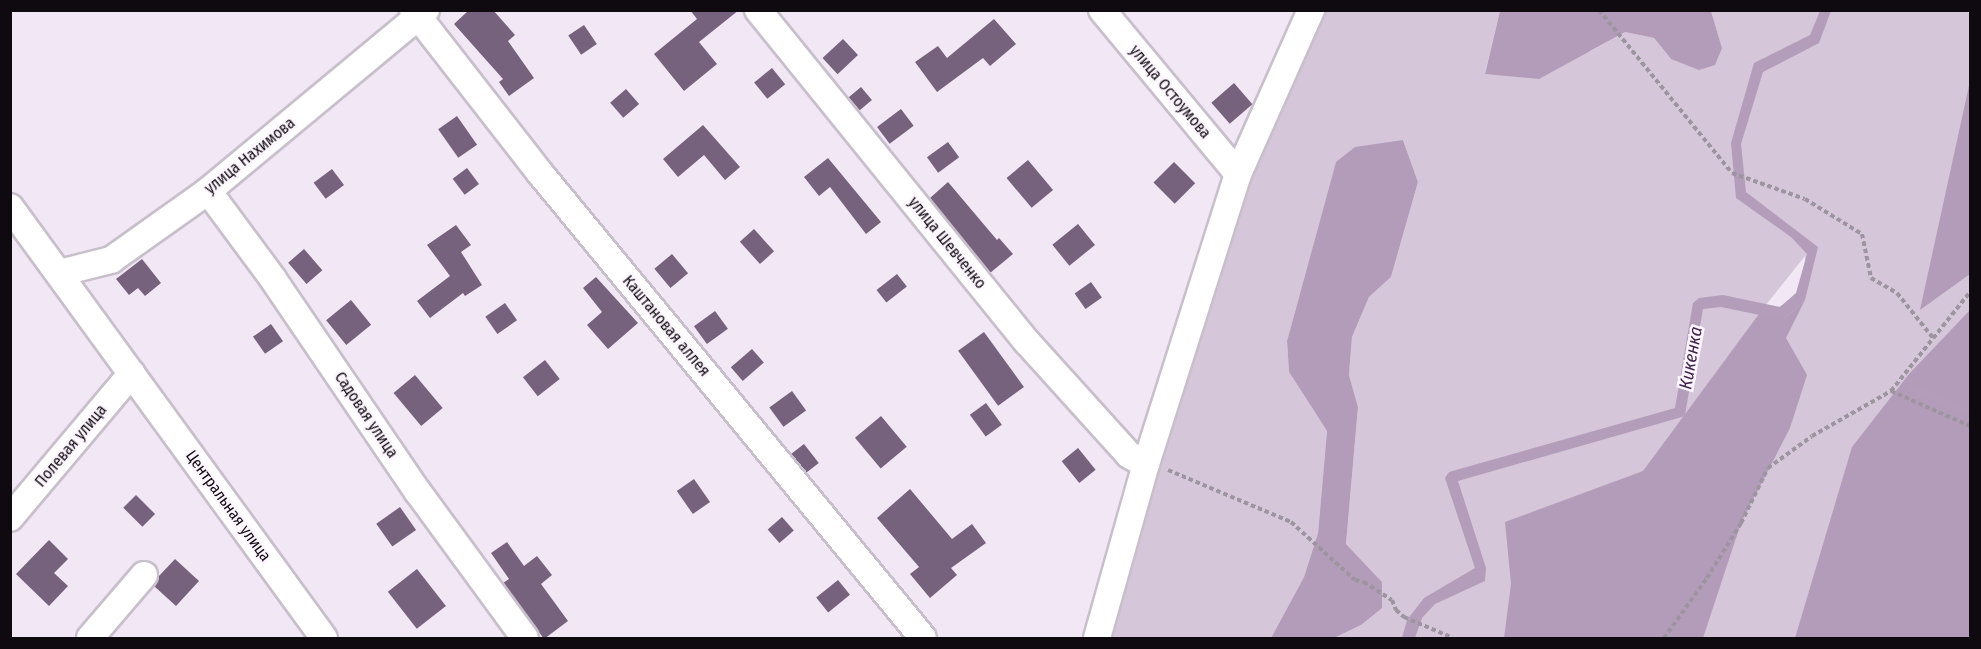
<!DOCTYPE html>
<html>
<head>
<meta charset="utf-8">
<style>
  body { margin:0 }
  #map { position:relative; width:1981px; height:649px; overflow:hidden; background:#f2e7f5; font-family:"Fira Sans Condensed",sans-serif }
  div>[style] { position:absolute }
  .green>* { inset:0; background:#d5c6da }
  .forest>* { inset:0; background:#b39cb9 }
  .water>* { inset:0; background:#b49dba }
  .stream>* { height:7px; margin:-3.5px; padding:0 3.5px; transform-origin:3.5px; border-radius:3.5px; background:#b49dba }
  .building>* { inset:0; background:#77627d; transform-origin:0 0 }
  .path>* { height:4px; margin-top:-2px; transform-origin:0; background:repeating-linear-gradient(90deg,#9c949e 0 4.5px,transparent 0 7.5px) }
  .roads { filter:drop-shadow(2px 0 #c9bfcc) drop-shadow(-2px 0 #c9bfcc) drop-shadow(0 2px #c9bfcc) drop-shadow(0 -2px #c9bfcc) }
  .minor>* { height:26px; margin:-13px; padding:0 13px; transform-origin:13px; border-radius:13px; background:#fff }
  span { translate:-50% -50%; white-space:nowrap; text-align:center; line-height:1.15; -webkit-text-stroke:5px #fdf6ff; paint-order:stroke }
  .street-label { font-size:16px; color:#0e0a0f }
  .water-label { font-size:18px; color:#41224a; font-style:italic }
  .frame { position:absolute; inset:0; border:12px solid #0e0a0f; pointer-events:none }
</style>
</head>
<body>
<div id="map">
  <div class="green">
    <i style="clip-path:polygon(evenodd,1321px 11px,1500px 11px,1485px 73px,1591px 51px,1625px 32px,1654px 38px,1671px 59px,1722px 48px,1711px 11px,1970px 11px,1970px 638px,1334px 638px,1361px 625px,1382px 582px,1346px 544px,1358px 407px,1349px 375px,1352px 337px,1369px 297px,1391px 277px,1418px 182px,1403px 140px,1336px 163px,1287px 341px,1289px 372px,1327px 431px,1318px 533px,1304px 577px,1271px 638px,1102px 638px,1244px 178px,1321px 11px,1805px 256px,1804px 281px,1797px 296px,1777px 308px,1765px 306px,1805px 256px)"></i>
  </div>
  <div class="forest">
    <i style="clip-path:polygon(1500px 11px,1711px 11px,1722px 48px,1715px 65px,1699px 70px,1671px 59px,1654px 38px,1625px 32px,1539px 79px,1485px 74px)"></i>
    <i style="clip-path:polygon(1970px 81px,1970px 274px,1920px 310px)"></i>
    <i style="clip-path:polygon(1403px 140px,1418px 182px,1391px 277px,1369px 297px,1352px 337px,1349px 375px,1358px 407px,1346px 544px,1382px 582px,1382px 608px,1361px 625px,1334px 638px,1271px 638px,1304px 577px,1318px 533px,1327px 431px,1289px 372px,1287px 341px,1336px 162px,1355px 147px)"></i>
    <i style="clip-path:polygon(1805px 300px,1786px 338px,1807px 375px,1790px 428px,1741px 523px,1703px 638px,1504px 638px,1511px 584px,1505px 522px,1643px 471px,1759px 314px,1785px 318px)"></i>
    <i style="clip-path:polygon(1970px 310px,1970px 638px,1795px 638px,1852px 447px,1909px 374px)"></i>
  </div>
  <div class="water">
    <i style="clip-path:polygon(1820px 11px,1831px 11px,1819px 43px,1763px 72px,1741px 144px,1746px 192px,1818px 247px,1805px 300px,1785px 318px,1779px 319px,1721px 307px,1703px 309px,1685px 415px,1682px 417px,1458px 481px,1486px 568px,1485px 581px,1435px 604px,1422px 618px,1415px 638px,1402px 638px,1407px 620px,1424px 598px,1475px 568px,1445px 478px,1449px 472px,1675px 408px,1693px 303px,1699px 298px,1723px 295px,1780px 307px,1796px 293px,1807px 254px,1791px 237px,1736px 198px,1731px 143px,1754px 63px,1810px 35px)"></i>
  </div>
  <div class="stream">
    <i style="left:1912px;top:388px;width:63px;rotate:22.5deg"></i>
  </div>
  <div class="building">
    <i style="clip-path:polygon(469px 10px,493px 10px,515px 35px,508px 41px,534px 78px,509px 96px,499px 82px,503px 79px,454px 24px)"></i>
    <i style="clip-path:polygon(690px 10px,739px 10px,699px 42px,717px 64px,684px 91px,654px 54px,697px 19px)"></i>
    <i style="clip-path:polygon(994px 19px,1016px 44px,990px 66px,983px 58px,937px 92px,915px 62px,938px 46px,947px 58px)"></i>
    <i style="left:584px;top:25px;width:23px;height:19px;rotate:56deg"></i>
    <i style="left:843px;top:39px;width:22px;height:28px;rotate:47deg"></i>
    <i style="left:772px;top:68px;width:21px;height:23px;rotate:51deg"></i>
    <i style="left:1234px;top:83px;width:28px;height:30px;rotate:49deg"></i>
    <i style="left:861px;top:87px;width:17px;height:16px;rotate:50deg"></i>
    <i style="left:626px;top:89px;width:20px;height:21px;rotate:49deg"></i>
    <i style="left:901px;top:109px;width:21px;height:30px;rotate:53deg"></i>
    <i style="left:457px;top:116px;width:35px;height:23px;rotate:55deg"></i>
    <i style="clip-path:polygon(703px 125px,740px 167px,725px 180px,704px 155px,678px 177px,663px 159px)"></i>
    <i style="left:948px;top:142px;width:19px;height:26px;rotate:54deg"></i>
    <i style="clip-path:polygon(828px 158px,881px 222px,866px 234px,830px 187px,819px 196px,804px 177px)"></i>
    <i style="left:1028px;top:160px;width:39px;height:28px;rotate:50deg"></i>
    <i style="left:1174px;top:162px;width:30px;height:29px;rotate:45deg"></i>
    <i style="left:467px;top:168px;width:20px;height:18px;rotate:53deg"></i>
    <i style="left:332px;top:169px;width:20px;height:23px;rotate:53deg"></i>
    <i style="clip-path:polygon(948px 182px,997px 240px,999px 238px,1013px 254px,990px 273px,930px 198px)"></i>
    <i style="left:1078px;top:224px;width:27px;height:33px;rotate:51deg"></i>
    <i style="clip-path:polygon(456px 225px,471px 245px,461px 252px,482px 285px,465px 296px,463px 293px,430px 318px,417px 301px,450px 276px,427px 245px)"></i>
    <i style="left:754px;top:229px;width:30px;height:19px;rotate:48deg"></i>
    <i style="left:304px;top:249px;width:28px;height:21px;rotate:49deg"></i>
    <i style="left:672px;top:254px;width:25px;height:23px;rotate:50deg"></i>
    <i style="clip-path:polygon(142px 259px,161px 283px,145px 296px,138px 288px,129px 295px,116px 279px)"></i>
    <i style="left:897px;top:274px;width:16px;height:26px;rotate:52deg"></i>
    <i style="clip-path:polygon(596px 277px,638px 323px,608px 349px,587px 325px,602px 312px,583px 288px)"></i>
    <i style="left:1091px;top:282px;width:19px;height:20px;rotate:55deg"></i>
    <i style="left:351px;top:300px;width:32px;height:32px;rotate:51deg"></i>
    <i style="left:505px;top:303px;width:21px;height:24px;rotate:55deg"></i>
    <i style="left:715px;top:311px;width:22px;height:26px;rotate:54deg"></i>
    <i style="left:271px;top:324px;width:21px;height:22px;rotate:55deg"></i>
    <i style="left:984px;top:332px;width:68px;height:32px;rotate:54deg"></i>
    <i style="left:752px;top:349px;width:18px;height:28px;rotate:49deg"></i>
    <i style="left:545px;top:360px;width:24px;height:28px;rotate:52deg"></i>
    <i style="left:415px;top:375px;width:43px;height:28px;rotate:50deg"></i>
    <i style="left:792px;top:391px;width:24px;height:28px;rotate:54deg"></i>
    <i style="left:986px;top:403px;width:27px;height:20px;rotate:54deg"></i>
    <i style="left:881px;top:416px;width:40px;height:34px;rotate:50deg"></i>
    <i style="left:804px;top:444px;width:24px;height:16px;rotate:52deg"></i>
    <i style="left:1078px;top:448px;width:28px;height:21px;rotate:51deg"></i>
    <i style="left:694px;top:479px;width:28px;height:21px;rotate:55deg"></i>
    <i style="clip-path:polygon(910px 489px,952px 539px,972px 524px,986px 543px,951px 568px,957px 575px,930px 598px,910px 574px,919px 567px,877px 518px)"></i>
    <i style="left:136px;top:495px;width:27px;height:18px;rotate:45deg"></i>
    <i style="left:400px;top:507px;width:28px;height:29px;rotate:55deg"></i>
    <i style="left:782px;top:517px;width:18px;height:19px;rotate:49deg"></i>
    <i style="clip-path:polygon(49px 540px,68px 559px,54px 573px,68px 586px,49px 606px,16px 574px)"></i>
    <i style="clip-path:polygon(507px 542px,524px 566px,537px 556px,552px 575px,541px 584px,568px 621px,544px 639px,503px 583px,509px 579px,491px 553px)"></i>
    <i style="clip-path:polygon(175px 559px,199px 581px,176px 606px,154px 586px,159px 576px)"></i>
    <i style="left:417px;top:569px;width:47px;height:37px;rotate:52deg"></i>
    <i style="left:838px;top:580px;width:19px;height:28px;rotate:51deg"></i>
  </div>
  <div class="path">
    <i style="left:1599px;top:10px;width:210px;rotate:50.8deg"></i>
    <i style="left:1732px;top:173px;width:77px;rotate:19.6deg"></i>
    <i style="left:1805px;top:199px;width:67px;rotate:31.6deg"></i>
    <i style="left:1862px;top:234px;width:45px;rotate:78.4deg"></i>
    <i style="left:1871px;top:278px;width:30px;rotate:30deg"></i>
    <i style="left:1897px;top:293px;width:58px;rotate:51.3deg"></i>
    <i style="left:1891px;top:391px;width:86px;rotate:23.9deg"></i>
    <i style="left:1168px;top:470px;width:134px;rotate:22.9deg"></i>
    <i style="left:1291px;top:522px;width:86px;rotate:42.2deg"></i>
    <i style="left:1355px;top:580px;width:9px;rotate:13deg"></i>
    <i style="left:1364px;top:582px;width:33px;rotate:33deg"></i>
    <i style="left:1392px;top:600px;width:11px;rotate:68deg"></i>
    <i style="left:1396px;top:610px;width:11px;rotate:41deg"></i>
    <i style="left:1404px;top:617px;width:53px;rotate:23.2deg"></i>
    <i style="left:1664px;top:638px;width:74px;rotate:-54.4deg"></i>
    <i style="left:1707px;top:578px;width:65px;rotate:-58.3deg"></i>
    <i style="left:1741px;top:523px;width:61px;rotate:-63.9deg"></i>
    <i style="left:1768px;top:468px;width:54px;rotate:-36deg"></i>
    <i style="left:1812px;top:436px;width:91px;rotate:-29.7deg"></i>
    <i style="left:1891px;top:391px;width:127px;rotate:-51.4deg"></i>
  </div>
  <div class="roads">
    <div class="minor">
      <i style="left:413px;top:10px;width:207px;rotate:52.1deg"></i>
      <i style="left:540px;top:173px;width:602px;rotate:50.52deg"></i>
      <i style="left:758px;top:10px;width:427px;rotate:51deg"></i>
      <i style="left:1027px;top:342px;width:152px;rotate:47.9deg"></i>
      <i style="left:1129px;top:455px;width:19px;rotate:28deg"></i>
      <i style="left:1102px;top:10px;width:213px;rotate:50.3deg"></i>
      <i style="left:208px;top:191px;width:109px;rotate:53.5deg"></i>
      <i style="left:273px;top:279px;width:258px;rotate:55.8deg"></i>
      <i style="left:418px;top:492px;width:181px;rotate:53.8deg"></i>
      <i style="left:10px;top:207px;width:533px;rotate:53.93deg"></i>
      <i style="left:59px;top:273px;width:54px;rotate:-14deg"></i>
      <i style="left:111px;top:260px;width:119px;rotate:-35.4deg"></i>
      <i style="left:208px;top:191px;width:283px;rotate:-39.7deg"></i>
      <i style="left:10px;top:518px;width:189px;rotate:-49.9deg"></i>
      <i style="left:90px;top:638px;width:83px;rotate:-49.4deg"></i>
      <i style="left:1097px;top:638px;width:181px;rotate:-74.3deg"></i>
      <i style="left:1146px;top:464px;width:304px;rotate:-72.4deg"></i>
      <i style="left:1238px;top:174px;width:180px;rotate:-66deg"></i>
    </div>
  </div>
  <div class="street-label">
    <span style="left:1170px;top:92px;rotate:50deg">улица Остоумова</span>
    <span style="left:250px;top:156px;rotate:-39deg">улица Нахимова</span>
    <span style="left:947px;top:243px;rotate:51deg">улица Шевченко</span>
    <span style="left:666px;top:326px;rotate:50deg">Каштановая аллея</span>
    <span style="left:366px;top:415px;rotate:56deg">Садовая улица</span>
    <span style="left:71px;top:446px;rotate:-50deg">Полевая улица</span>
    <span style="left:228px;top:506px;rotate:54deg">Центральная улица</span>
  </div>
  <div class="water-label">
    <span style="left:1691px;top:358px;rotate:-80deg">Кикенка</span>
  </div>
  <div class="frame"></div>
</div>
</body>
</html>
